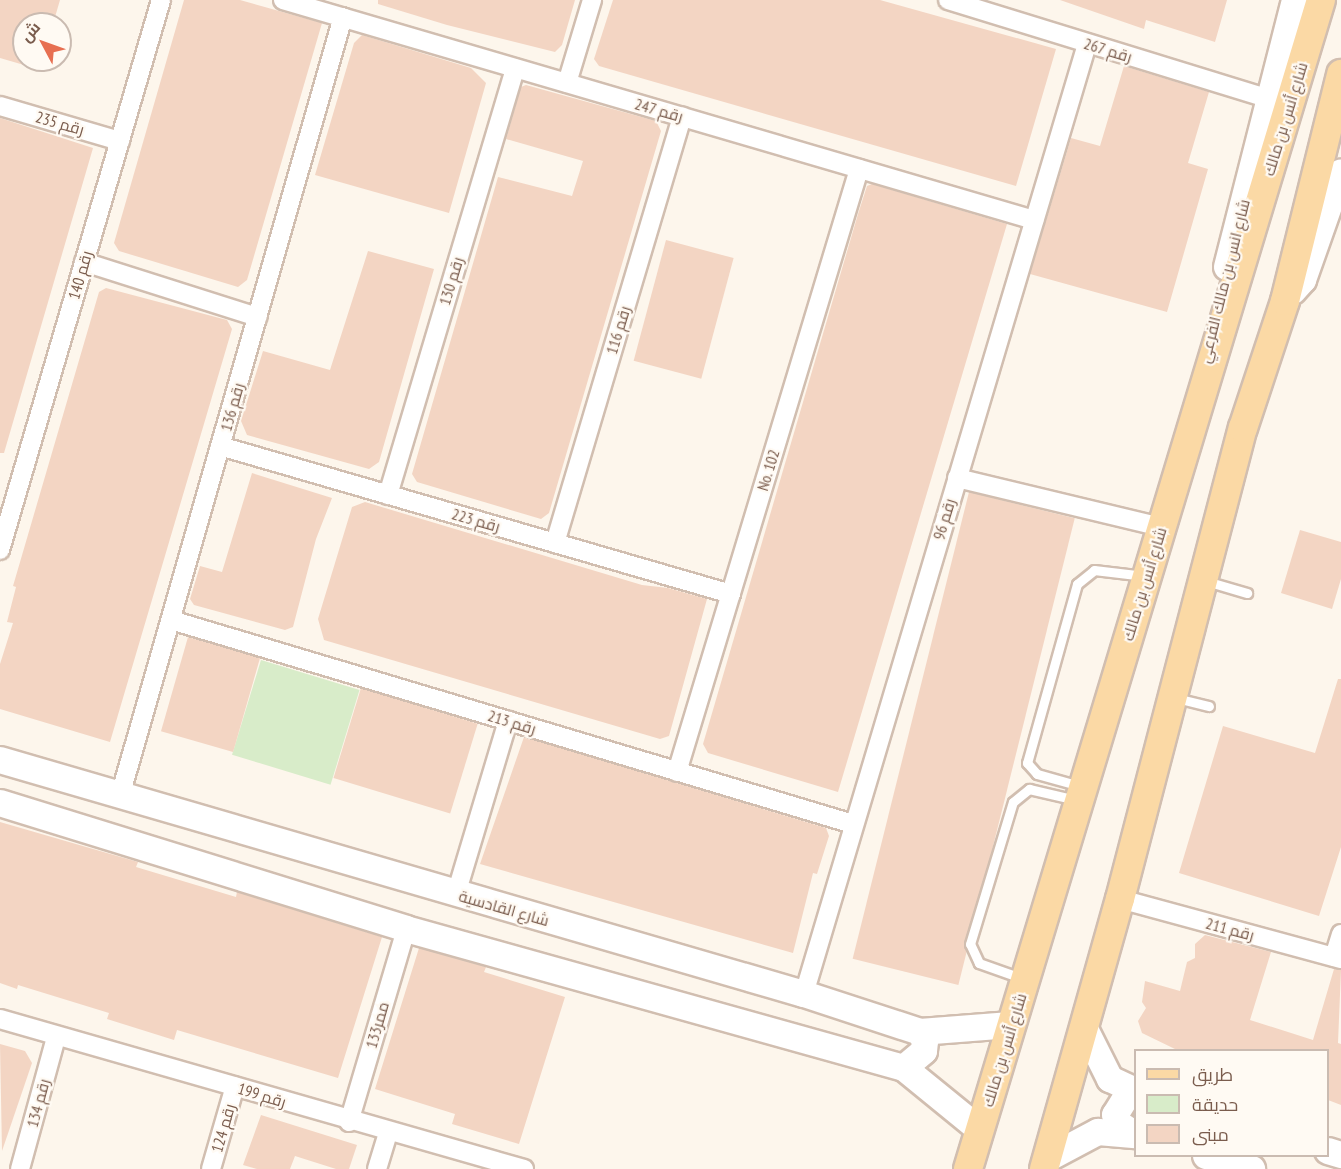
<!DOCTYPE html>
<html>
<head>
<meta charset="utf-8">
<style>
  body { margin:0 }
  #map { position:relative; width:1341px; height:1169px; overflow:hidden; background:#fdf6ec; font-family:"PT Sans Narrow",Cairo,sans-serif }
  div>[style] { position:absolute }
  .green>* { inset:0; background:#d8ecc9; transform-origin:0 0 }
  .building>* { inset:0; background:#f3d5c3; transform-origin:0 0 }
  .roads { filter:drop-shadow(2px 0 #d1beb0) drop-shadow(-2px 0 #d1beb0) drop-shadow(0 2px #d1beb0) drop-shadow(0 -2px #d1beb0) }
  .lane>* { height:9px; margin:-4.5px; padding:0 4.5px; transform-origin:4.5px; border-radius:4.5px; background:#fff }
  .street>* { height:18px; margin:-9px; padding:0 9px; transform-origin:9px; border-radius:9px; background:#fff }
  .secondary>* { height:26px; margin:-13px; padding:0 13px; transform-origin:13px; border-radius:13px; background:#fff }
  .primary>* { height:28px; margin:-14px; padding:0 14px; transform-origin:14px; border-radius:14px; background:#fbd9a5 }
  span { translate:-50% -50%; white-space:nowrap; text-align:center; line-height:1.15; -webkit-text-stroke:4.5px #fffaf3; paint-order:stroke }
  .street-label { font-size:16px; color:#7a5c4d }
  .legend { position:absolute; left:1134px; top:1049px; width:195px; height:108px; box-sizing:border-box; background:#fffaf3; border:2px solid #cabbb1; margin:0; padding:8px 10px; list-style:none; font-size:18px; color:#7a5c4d }
  .legend li { display:flex; align-items:center; gap:12px; height:30px }
  .legend b { width:30px; border:2px solid #cabbb1 }
  .north { position:absolute; left:12px; top:12px; width:60px; height:60px; box-sizing:border-box; background:#fffaf3; border:2px solid #cabbb1; border-radius:50%; rotate:311deg; font-size:16px; font-weight:700; line-height:24px; text-align:center; color:#7a5c4d }
  .north::after { content:''; display:block; margin:auto; width:21px; height:27px; background:#e76f51; clip-path:polygon(50% 0,100% 100%,50% 72%,0 100%) }
</style>
</head>
<body>
<div id="map">
  <div class="green">
    <i style="left:261px;top:660px;width:103px;height:99px;rotate:17deg"></i>
  </div>
  <div class="building">
    <i style="clip-path:polygon(0 0,60px 0,53px 24px,24px 24px,24px 65px,0 58px)"></i>
    <i style="clip-path:polygon(184px 0,240px 0,322px 23px,247px 280px,238px 287px,119px 251px,114px 243px)"></i>
    <i style="clip-path:polygon(378px 0,575px 0,562px 45px,555px 52px,447px 25px,378px 4px)"></i>
    <i style="clip-path:polygon(613px 0,880px 0,1056px 49px,1016px 186px,599px 66px,594px 59px)"></i>
    <i style="clip-path:polygon(1060px 0,1227px 0,1215px 42px,1146px 20px,1144px 29px)"></i>
    <i style="clip-path:polygon(362px 35px,471px 68px,486px 83px,449px 213px,315px 175px,354px 43px)"></i>
    <i style="clip-path:polygon(1124px 66px,1209px 92px,1188px 163px,1208px 169px,1167px 312px,1030px 274px,1071px 138px,1100px 146px)"></i>
    <i style="clip-path:polygon(526px 85px,656px 121px,661px 131px,549px 513px,541px 519px,417px 482px,412px 474px,498px 177px,572px 196px,583px 161px,506px 139px,521px 87px)"></i>
    <i style="clip-path:polygon(0 118px,93px 148px,4px 453px,0 453px)"></i>
    <i style="clip-path:polygon(872px 184px,1007px 224px,838px 792px,708px 753px,703px 744px,858px 214px,867px 186px)"></i>
    <i style="left:666px;top:240px;width:70px;height:125px;rotate:15deg"></i>
    <i style="clip-path:polygon(368px 251px,434px 269px,379px 462px,369px 469px,247px 435px,241px 421px,263px 351px,330px 370px)"></i>
    <i style="clip-path:polygon(106px 288px,227px 320px,232px 329px,110px 742px,0 709px,0 664px,13px 623px,7px 622px,16px 587px,13px 586px,99px 292px)"></i>
    <i style="clip-path:polygon(252px 473px,332px 498px,316px 539px,293px 627px,285px 630px,194px 605px,190px 599px,200px 566px,222px 572px)"></i>
    <i style="left:969px;top:492px;width:109px;height:481px;rotate:14deg"></i>
    <i style="clip-path:polygon(365px 502px,642px 585px,668px 588px,707px 599px,669px 736px,660px 739px,324px 640px,318px 619px,352px 507px)"></i>
    <i style="clip-path:polygon(1300px 530px,1341px 542px,1341px 579px,1332px 609px,1281px 593px)"></i>
    <i style="left:188px;top:637px;width:75px;height:98px;rotate:16deg"></i>
    <i style="clip-path:polygon(1338px 679px,1341px 679px,1341px 847px,1319px 916px,1179px 873px,1223px 726px,1315px 753px)"></i>
    <i style="left:361px;top:688px;width:122px;height:94px;rotate:17deg"></i>
    <i style="clip-path:polygon(524px 737px,826px 828px,829px 836px,817px 874px,813px 873px,793px 953px,480px 864px)"></i>
    <i style="clip-path:polygon(0 822px,138px 862px,136px 867px,236px 897px,237px 892px,382px 937px,338px 1078px,177px 1030px,174px 1040px,107px 1019px,109px 1013px,18px 985px,17px 989px,0 983px)"></i>
    <i style="clip-path:polygon(1205px 935px,1271px 952px,1250px 1020px,1313px 1040px,1334px 969px,1341px 970px,1338px 1043px,1341px 1044px,1341px 1105px,1328px 1100px,1328px 1050px,1177px 1050px,1142px 1033px,1138px 1021px,1146px 1008px,1142px 1002px,1145px 981px,1180px 991px,1187px 962px,1195px 958px,1195px 944px)"></i>
    <i style="clip-path:polygon(419px 948px,486px 967px,484px 972px,565px 997px,519px 1144px,452px 1124px,455px 1114px,375px 1089px)"></i>
    <i style="clip-path:polygon(0 1044px,25px 1051px,32px 1063px,2px 1151px)"></i>
    <i style="clip-path:polygon(261px 1115px,357px 1145px,349px 1169px,336px 1169px,295px 1156px,290px 1169px,257px 1169px,243px 1165px)"></i>
  </div>
  <div class="roads">
    <div class="lane">
      <i style="left:1206px;top:581px;width:43px;rotate:16.3deg"></i>
      <i style="left:1176px;top:698px;width:34px;rotate:14deg"></i>
      <i style="left:1080px;top:786px;width:45px;rotate:-164.4deg"></i>
      <i style="left:1037px;top:774px;width:15px;rotate:-132deg"></i>
      <i style="left:1027px;top:763px;width:186px;rotate:-74.4deg"></i>
      <i style="left:1077px;top:584px;width:22px;rotate:-39deg"></i>
      <i style="left:1094px;top:570px;width:51px;rotate:6.7deg"></i>
      <i style="left:1024px;top:979px;width:48px;rotate:-160.4deg"></i>
      <i style="left:979px;top:963px;width:21px;rotate:-115deg"></i>
      <i style="left:970px;top:944px;width:148px;rotate:-73.2deg"></i>
      <i style="left:1013px;top:802px;width:21px;rotate:-39deg"></i>
      <i style="left:1029px;top:789px;width:48px;rotate:13.2deg"></i>
    </div>
    <div class="street">
      <i style="left:283px;top:0;width:783px;rotate:16.33deg"></i>
      <i style="left:948px;top:0;width:337px;rotate:17.1deg"></i>
      <i style="left:567px;top:83px;width:87px;rotate:-73.2deg"></i>
      <i style="left:0;top:106px;width:125px;rotate:16.3deg"></i>
      <i style="left:84px;top:262px;width:182px;rotate:17.6deg"></i>
      <i style="left:220px;top:446px;width:532px;rotate:16.15deg"></i>
      <i style="left:957px;top:478px;width:210px;rotate:13.5deg"></i>
      <i style="left:388px;top:495px;width:445px;rotate:-73.4deg"></i>
      <i style="left:555px;top:543px;width:445px;rotate:-73.4deg"></i>
      <i style="left:0;top:550px;width:573px;rotate:-73.68deg"></i>
      <i style="left:171px;top:620px;width:712px;rotate:16.65deg"></i>
      <i style="left:677px;top:772px;width:630px;rotate:-73.2deg"></i>
      <i style="left:120px;top:796px;width:810px;rotate:-74.03deg"></i>
      <i style="left:456px;top:894px;width:181px;rotate:-73.3deg"></i>
      <i style="left:1120px;top:899px;width:229px;rotate:15.2deg"></i>
      <i style="left:1334px;top:957px;width:24px;rotate:-73deg"></i>
      <i style="left:804px;top:994px;width:991px;rotate:-73.41deg"></i>
      <i style="left:0;top:1019px;width:545px;rotate:15.97deg"></i>
      <i style="left:349px;top:1122px;width:201px;rotate:-73.5deg"></i>
      <i style="left:20px;top:1169px;width:137px;rotate:-74.7deg"></i>
      <i style="left:211px;top:1169px;width:86px;rotate:-73.9deg"></i>
      <i style="left:377px;top:1169px;width:38px;rotate:-73deg"></i>
    </div>
    <div class="secondary">
      <i style="left:1227px;top:267px;width:276px;rotate:-75.7deg"></i>
      <i style="left:1293px;top:291px;width:15px;rotate:-48deg"></i>
      <i style="left:1303px;top:280px;width:114px;rotate:-70.6deg"></i>
      <i style="left:0;top:760px;width:837px;rotate:16.23deg"></i>
      <i style="left:804px;top:994px;width:122px;rotate:18.1deg"></i>
      <i style="left:920px;top:1032px;width:91px;rotate:-4.4deg"></i>
      <i style="left:0;top:803px;width:425px;rotate:17.2deg"></i>
      <i style="left:406px;top:929px;width:517px;rotate:15.6deg"></i>
      <i style="left:904px;top:1068px;width:98px;rotate:39.2deg"></i>
      <i style="left:1085px;top:1029px;width:56px;rotate:63.4deg"></i>
      <i style="left:1110px;top:1079px;width:29px;rotate:25deg"></i>
      <i style="left:904px;top:1068px;width:26px;rotate:-40deg"></i>
      <i style="left:924px;top:1051px;width:10px;rotate:-84deg"></i>
      <i style="left:925px;top:1041px;width:10px;rotate:-119deg"></i>
      <i style="left:1136px;top:1096px;width:9px;rotate:180deg"></i>
      <i style="left:1127px;top:1096px;width:22px;rotate:122deg"></i>
      <i style="left:1115px;top:1115px;width:10px;rotate:66deg"></i>
      <i style="left:1119px;top:1124px;width:20px;rotate:33deg"></i>
      <i style="left:1328px;top:1151px;width:14px;rotate:17deg"></i>
      <i style="left:1206px;top:1156px;width:48px;rotate:15.8deg"></i>
      <i style="left:1047px;top:1159px;width:58px;rotate:-27.9deg"></i>
      <i style="left:1098px;top:1132px;width:38px;rotate:5deg"></i>
    </div>
    <div class="primary">
      <i style="left:968px;top:1169px;width:1221px;rotate:-73.2deg"></i>
      <i style="left:1044px;top:1169px;width:280px;rotate:-74.3deg"></i>
      <i style="left:1120px;top:899px;width:487px;rotate:-75.4deg"></i>
      <i style="left:1243px;top:428px;width:134px;rotate:-71.7deg"></i>
      <i style="left:1285px;top:301px;width:234px;rotate:-76.1deg"></i>
    </div>
  </div>
  <div class="street-label">
    <span style="left:1108px;top:50px;rotate:17deg">رقم 267</span>
    <span style="left:659px;top:110px;rotate:16deg">رقم 247</span>
    <span style="left:1285px;top:119px;rotate:-73deg">شارع أنس بن مالك</span>
    <span style="left:60px;top:123px;rotate:16deg">رقم 235</span>
    <span style="left:80px;top:275px;rotate:-74deg">رقم 140</span>
    <span style="left:451px;top:281px;rotate:-73deg">رقم 130</span>
    <span style="left:1224px;top:281px;rotate:-76deg">شارع انس بن مالك الفرعي</span>
    <span style="left:618px;top:330px;rotate:-73deg">رقم 116</span>
    <span style="left:232px;top:407px;rotate:-74deg">رقم 136</span>
    <span style="left:768px;top:470px;rotate:-73deg">No. 102</span>
    <span style="left:944px;top:519px;rotate:-73deg">رقم 96</span>
    <span style="left:476px;top:520px;rotate:16deg">رقم 223</span>
    <span style="left:1144px;top:584px;rotate:-73deg">شارع أنس بن مالك</span>
    <span style="left:512px;top:722px;rotate:17deg">رقم 213</span>
    <span style="left:504px;top:908px;rotate:16deg">شارع القادسية</span>
    <span style="left:1230px;top:929px;rotate:15deg">رقم 211</span>
    <span style="left:377px;top:1025px;rotate:-74deg">ممر133</span>
    <span style="left:1004px;top:1050px;rotate:-73deg">شارع أنس بن مالك</span>
    <span style="left:262px;top:1095px;rotate:17deg">رقم 199</span>
    <span style="left:38px;top:1103px;rotate:-75deg">رقم 134</span>
    <span style="left:223px;top:1128px;rotate:-74deg">رقم 124</span>
  </div>
  <ul class="legend">
  <li><b style="height:8px;background:#fbd9a5"></b>طريق</li>
  <li><b style="height:16px;background:#d8ecc9"></b>حديقة</li>
  <li><b style="height:16px;background:#f3d5c3"></b>مبنى</li>
  </ul>
  <div class="north">ش</div>
</div>
</body>
</html>
